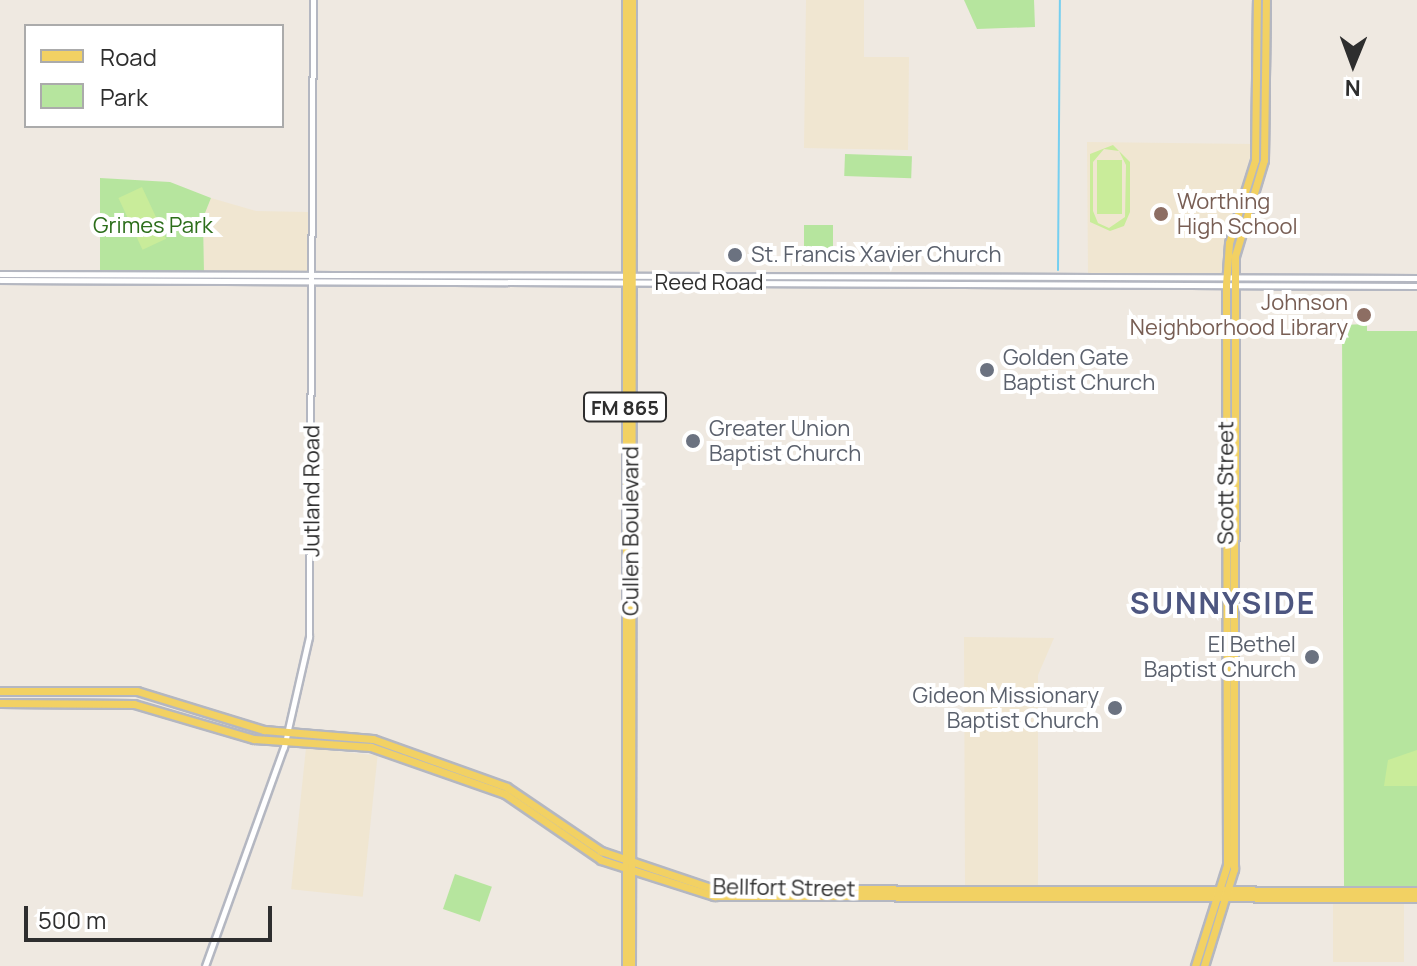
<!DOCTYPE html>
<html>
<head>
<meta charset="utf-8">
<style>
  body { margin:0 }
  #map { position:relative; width:1417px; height:966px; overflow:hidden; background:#efe9e1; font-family:Manrope,sans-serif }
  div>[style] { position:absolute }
  .education>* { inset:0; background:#f0e6d1; transform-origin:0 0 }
  .green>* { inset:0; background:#b6e59e; transform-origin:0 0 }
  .pitch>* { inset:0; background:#c9ec9a; transform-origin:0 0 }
  .stream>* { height:2px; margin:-1px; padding:0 1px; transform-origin:1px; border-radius:1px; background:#75cff0 }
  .roads { filter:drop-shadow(2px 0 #b4b7c1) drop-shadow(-2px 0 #b4b7c1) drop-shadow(0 2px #b4b7c1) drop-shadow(0 -2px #b4b7c1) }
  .minor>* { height:5px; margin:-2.5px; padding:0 2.5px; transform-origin:2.5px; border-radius:2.5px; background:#fff }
  .major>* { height:7px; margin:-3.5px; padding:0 3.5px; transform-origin:3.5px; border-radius:3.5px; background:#f2d163 }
  .dots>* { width:22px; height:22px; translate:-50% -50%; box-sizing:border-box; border:4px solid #fff; border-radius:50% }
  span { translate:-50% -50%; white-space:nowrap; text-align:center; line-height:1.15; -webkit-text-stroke:8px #fff; paint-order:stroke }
  .shield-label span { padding:2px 6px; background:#fff; border:2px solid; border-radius:6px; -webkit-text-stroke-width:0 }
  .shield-label { font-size:20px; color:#2e2e2e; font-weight:700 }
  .education-label { font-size:22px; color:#785e54 }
  .left { translate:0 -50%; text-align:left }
  .right { translate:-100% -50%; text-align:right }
  .park-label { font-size:22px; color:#2c6e1b }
  .worship-label { font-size:22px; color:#5b616d }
  .street-label { font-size:22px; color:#2e2e2e }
  .district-label { font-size:30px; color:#4d5680; font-weight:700; letter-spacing:2px }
  .legend { position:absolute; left:24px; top:24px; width:260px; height:104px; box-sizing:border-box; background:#fff; border:2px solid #ababab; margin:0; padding:10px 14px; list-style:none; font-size:24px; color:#2e2e2e }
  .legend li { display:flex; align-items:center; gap:16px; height:40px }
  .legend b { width:40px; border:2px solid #ababab }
  .north { position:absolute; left:1313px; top:24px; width:80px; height:80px; -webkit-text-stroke:6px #fff; paint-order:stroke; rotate:181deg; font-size:22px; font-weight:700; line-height:32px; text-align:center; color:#2e2e2e }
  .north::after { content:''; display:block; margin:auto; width:28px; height:36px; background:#2e2e2e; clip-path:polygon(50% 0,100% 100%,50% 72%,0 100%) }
  .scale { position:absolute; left:24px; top:906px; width:248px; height:36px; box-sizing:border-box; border:4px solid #2e2e2e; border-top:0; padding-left:10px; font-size:24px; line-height:28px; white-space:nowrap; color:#2e2e2e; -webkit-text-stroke:6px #fff; paint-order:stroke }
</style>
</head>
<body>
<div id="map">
  <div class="education">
    <i style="clip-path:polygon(806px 0,864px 0,864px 57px,909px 57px,908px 150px,804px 148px)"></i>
    <i style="clip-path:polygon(1087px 142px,1254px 144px,1225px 240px,1221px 275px,1088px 274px)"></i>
    <i style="clip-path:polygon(211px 198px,256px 211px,308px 212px,308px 272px,204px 272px,203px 218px)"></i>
    <i style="clip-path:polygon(964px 637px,1054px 638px,1038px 675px,1038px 885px,965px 885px)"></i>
    <i style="left:306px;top:748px;width:72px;height:142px;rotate:6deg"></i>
    <i style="left:1333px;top:903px;width:71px;height:59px"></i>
  </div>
  <div class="green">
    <i style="clip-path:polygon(964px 0,1034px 0,1035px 27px,977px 29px)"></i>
    <i style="left:845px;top:154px;width:67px;height:22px;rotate:2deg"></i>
    <i style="clip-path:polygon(100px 178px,170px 182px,211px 198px,203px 218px,204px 272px,100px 271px)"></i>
    <i style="left:804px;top:225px;width:29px;height:30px"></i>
    <i style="clip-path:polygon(1367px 324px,1367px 331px,1417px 331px,1417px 886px,1344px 887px,1342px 325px)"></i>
    <i style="left:455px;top:874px;width:39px;height:37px;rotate:19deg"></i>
  </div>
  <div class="pitch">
    <i style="clip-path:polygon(evenodd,1113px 145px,1130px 162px,1130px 212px,1124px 226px,1110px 231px,1090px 222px,1090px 154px,1113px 145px,1104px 149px,1119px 151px,1126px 165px,1125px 217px,1109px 228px,1098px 223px,1093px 211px,1093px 162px,1104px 149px)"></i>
    <i style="left:1097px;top:160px;width:25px;height:54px"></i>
    <i style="left:142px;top:187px;width:57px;height:26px;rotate:65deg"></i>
    <i style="clip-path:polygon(1417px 750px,1417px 786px,1384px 786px,1388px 760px)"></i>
  </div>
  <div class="stream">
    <i style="left:1058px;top:270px;width:270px;rotate:-89.6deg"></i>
  </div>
  <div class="roads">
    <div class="minor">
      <i style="left:0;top:274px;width:1417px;rotate:0.16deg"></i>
      <i style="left:0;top:280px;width:1417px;rotate:0.24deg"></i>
      <i style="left:205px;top:966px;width:233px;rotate:-70.2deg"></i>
      <i style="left:284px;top:747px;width:113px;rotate:-77.2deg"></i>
      <i style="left:309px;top:637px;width:637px;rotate:-89.64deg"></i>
    </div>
    <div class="major">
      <i style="left:0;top:691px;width:137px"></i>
      <i style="left:137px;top:691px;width:133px;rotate:17.1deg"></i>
      <i style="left:264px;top:730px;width:109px;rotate:4.7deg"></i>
      <i style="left:373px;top:739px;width:142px;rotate:19.7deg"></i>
      <i style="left:507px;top:787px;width:114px;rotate:34.2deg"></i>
      <i style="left:601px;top:851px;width:119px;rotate:18.6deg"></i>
      <i style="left:714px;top:889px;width:703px;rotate:0.16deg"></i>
      <i style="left:0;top:703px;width:134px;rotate:0.4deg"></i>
      <i style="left:134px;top:704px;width:125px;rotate:16.3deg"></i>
      <i style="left:254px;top:739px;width:117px;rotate:3.9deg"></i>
      <i style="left:371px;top:747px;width:142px;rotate:19.3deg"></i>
      <i style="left:505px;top:794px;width:116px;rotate:34.5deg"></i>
      <i style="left:601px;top:860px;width:119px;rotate:17.7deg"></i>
      <i style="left:714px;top:896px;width:703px;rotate:0.16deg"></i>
      <i style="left:626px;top:966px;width:966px;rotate:-90deg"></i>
      <i style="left:631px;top:966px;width:966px;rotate:-89.94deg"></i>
      <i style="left:1195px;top:966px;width:106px;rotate:-72.4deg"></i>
      <i style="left:1227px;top:865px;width:580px;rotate:-90.1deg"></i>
      <i style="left:1226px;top:285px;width:42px;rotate:-85.9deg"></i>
      <i style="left:1229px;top:243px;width:87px;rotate:-72.6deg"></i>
      <i style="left:1255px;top:160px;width:160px;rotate:-89.3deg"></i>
      <i style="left:1204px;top:966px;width:102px;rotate:-72.8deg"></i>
      <i style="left:1234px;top:869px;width:613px;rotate:-89.91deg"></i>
      <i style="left:1235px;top:256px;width:100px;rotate:-73.2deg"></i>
      <i style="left:1264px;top:160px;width:160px;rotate:-89.3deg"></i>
    </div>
  </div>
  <div class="dots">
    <i style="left:1161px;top:214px;background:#8d6e63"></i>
    <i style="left:735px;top:255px;background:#6b7280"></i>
    <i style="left:1364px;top:315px;background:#8d6e63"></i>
    <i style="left:987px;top:370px;background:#6b7280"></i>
    <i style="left:693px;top:441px;background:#6b7280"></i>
    <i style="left:1312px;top:657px;background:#6b7280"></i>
    <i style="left:1115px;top:708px;background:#6b7280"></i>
  </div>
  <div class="shield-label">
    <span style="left:625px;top:407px">FM 865</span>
  </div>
  <div class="education-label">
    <span class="left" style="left:1177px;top:214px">Worthing<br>High School</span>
    <span class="right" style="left:1348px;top:315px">Johnson<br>Neighborhood Library</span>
  </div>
  <div class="park-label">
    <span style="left:153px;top:226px">Grimes Park</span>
  </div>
  <div class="worship-label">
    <span class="left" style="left:751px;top:255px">St. Francis Xavier Church</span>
    <span class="left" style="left:1003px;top:370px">Golden Gate<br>Baptist Church</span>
    <span class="left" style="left:709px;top:441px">Greater Union<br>Baptist Church</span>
    <span class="right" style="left:1296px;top:657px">El Bethel<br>Baptist Church</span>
    <span class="right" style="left:1099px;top:708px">Gideon Missionary<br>Baptist Church</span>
  </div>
  <div class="street-label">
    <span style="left:709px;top:283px">Reed Road</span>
    <span style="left:1226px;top:483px;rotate:-90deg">Scott Street</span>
    <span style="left:312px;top:491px;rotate:-90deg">Jutland Road</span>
    <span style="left:631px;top:531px;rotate:-90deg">Cullen Boulevard</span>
    <span style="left:784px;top:888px;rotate:1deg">Bellfort Street</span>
  </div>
  <div class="district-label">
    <span style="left:1223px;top:603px">SUNNYSIDE</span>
  </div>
  <ul class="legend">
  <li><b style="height:10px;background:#f2d163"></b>Road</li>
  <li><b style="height:22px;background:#b6e59e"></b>Park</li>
  </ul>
  <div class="north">N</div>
  <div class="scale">500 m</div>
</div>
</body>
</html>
